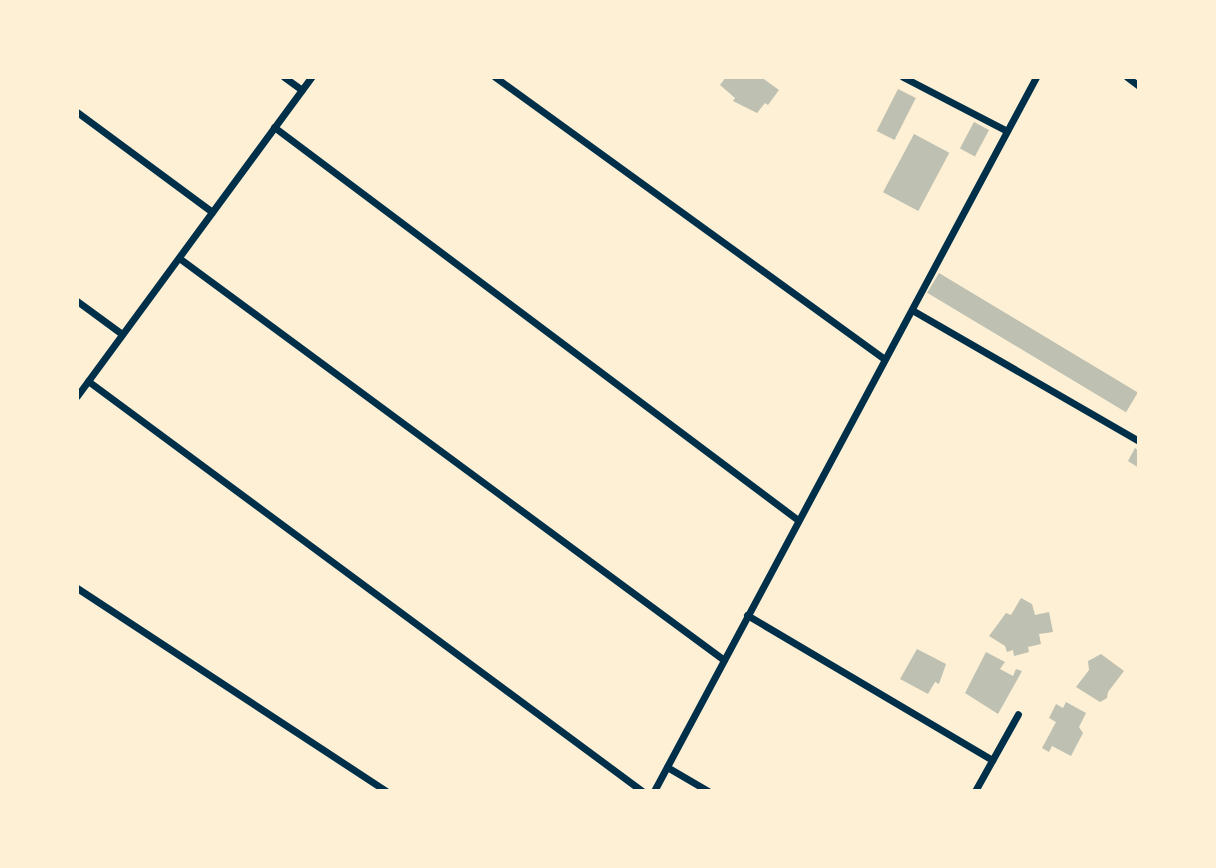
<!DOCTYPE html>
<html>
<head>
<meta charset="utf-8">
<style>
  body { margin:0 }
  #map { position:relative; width:1216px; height:868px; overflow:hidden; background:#fdf0d5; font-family:"Alegreya Sans",sans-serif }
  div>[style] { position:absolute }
  .building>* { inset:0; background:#bec0b2; transform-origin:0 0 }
  .minor>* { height:7px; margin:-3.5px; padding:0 3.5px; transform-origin:3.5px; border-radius:3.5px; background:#003049 }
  span { translate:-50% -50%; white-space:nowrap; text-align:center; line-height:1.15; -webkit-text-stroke:5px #fdf0d5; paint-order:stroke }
  .frame { position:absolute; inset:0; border:79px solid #fdf0d5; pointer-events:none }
</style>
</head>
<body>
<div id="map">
  <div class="building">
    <i style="clip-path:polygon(726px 77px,761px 77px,779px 90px,768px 105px,765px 103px,757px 113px,733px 101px,735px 98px,720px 85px)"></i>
    <i style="left:898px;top:89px;width:20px;height:47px;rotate:27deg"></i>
    <i style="left:974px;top:122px;width:17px;height:30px;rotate:28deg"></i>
    <i style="left:914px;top:134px;width:40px;height:66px;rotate:28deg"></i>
    <i style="left:939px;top:273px;width:232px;height:23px;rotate:31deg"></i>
    <i style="clip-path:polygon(1135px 448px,1139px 451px,1139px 468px,1128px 461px)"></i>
    <i style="clip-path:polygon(1021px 598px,1032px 604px,1035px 615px,1049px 612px,1053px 632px,1039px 634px,1041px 644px,1028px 647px,1029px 652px,1014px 656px,1013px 650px,1007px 652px,1005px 646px,989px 636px,1006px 613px,1011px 615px)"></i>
    <i style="clip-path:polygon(917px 649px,946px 664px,939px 684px,935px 682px,928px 694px,900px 679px)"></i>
    <i style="clip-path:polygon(986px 652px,1005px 662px,1000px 669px,1013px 676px,1016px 669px,1022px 671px,998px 714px,965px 693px)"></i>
    <i style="clip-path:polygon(1101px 654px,1124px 671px,1108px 692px,1107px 698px,1100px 702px,1076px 687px,1089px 670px,1088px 661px)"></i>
    <i style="clip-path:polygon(1066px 702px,1086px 713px,1079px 727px,1083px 733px,1071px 756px,1052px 746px,1049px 752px,1042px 748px,1056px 722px,1049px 718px,1056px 704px,1063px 708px)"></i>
  </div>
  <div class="minor">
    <i style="left:284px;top:77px;width:22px;rotate:36deg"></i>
    <i style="left:495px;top:77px;width:481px;rotate:35.9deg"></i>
    <i style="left:903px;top:77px;width:117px;rotate:27.4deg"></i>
    <i style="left:1127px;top:77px;width:15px;rotate:37deg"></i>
    <i style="left:77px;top:112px;width:168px;rotate:36.5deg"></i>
    <i style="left:274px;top:127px;width:655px;rotate:36.87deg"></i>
    <i style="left:179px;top:258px;width:677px;rotate:36.41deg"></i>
    <i style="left:77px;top:301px;width:56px;rotate:36.3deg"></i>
    <i style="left:912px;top:310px;width:262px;rotate:30deg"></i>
    <i style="left:88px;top:381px;width:689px;rotate:36.5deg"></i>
    <i style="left:77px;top:396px;width:396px;rotate:-53.7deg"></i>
    <i style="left:77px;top:588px;width:370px;rotate:33.3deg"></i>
    <i style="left:747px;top:615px;width:285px;rotate:30.6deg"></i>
    <i style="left:667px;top:767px;width:48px;rotate:30.3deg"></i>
    <i style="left:654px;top:791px;width:810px;rotate:-61.85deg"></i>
    <i style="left:975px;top:791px;width:88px;rotate:-60.8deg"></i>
  </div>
  <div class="frame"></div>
</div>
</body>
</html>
